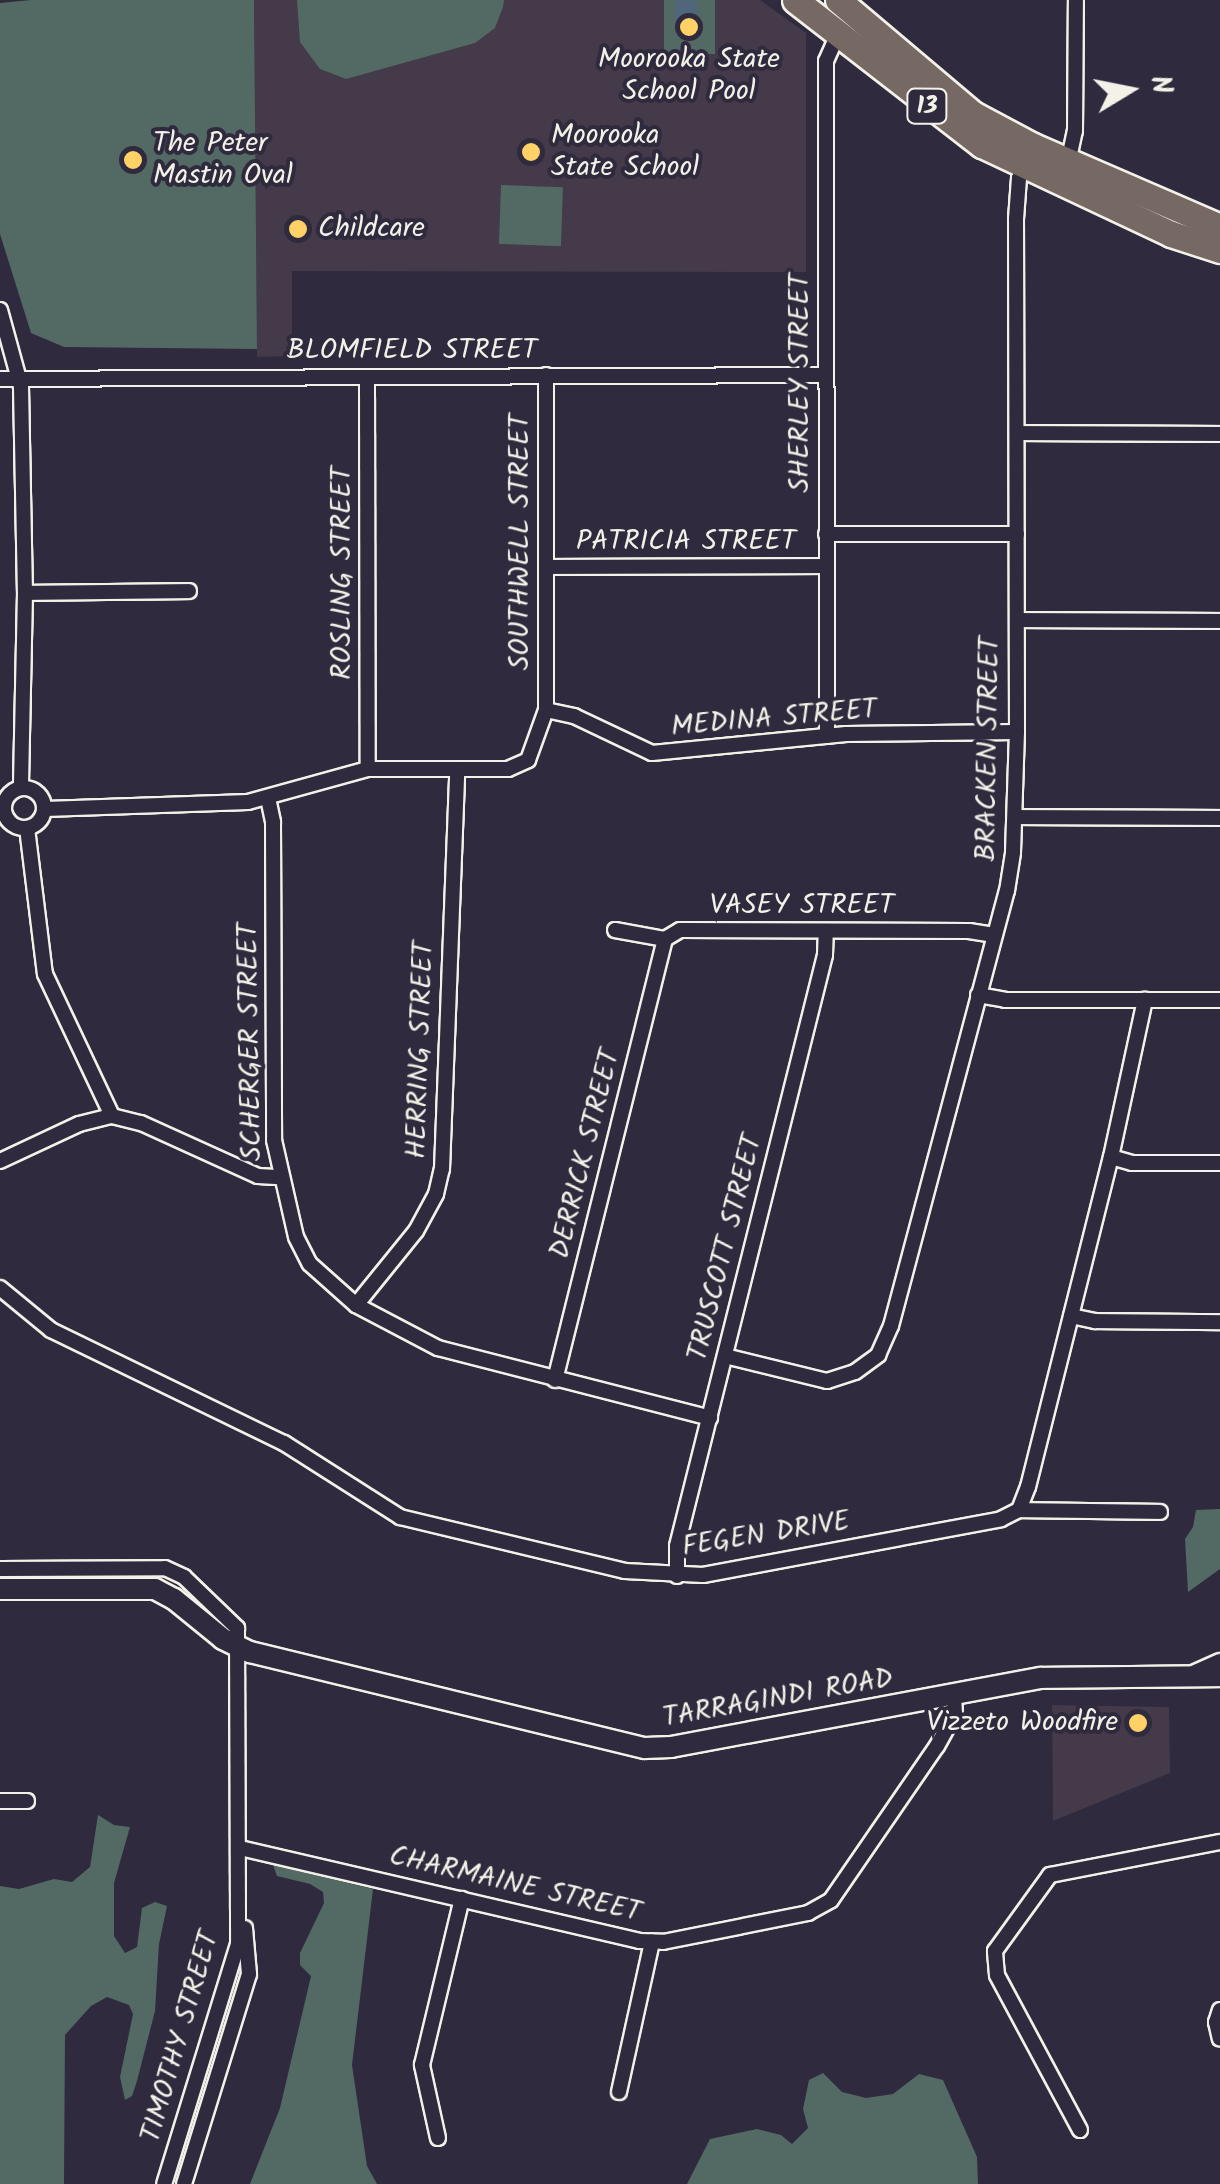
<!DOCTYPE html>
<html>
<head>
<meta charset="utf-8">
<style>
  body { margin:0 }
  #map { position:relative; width:1220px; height:2184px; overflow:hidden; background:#2f2a3d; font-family:Kalam,sans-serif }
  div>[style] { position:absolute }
  .built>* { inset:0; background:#443a49 }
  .green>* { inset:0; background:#536964; transform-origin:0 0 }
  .water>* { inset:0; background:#50677b; transform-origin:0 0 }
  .roads { filter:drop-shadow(2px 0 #f4f1e8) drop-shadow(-2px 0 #f4f1e8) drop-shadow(0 2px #f4f1e8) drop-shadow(0 -2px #f4f1e8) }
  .street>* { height:14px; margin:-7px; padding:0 7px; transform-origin:7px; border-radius:7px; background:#2f2a3d }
  .street>.ring { margin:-7px; padding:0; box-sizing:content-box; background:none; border:14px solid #2f2a3d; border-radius:50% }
  .secondary>* { height:20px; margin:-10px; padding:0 10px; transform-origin:10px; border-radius:10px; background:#2f2a3d }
  .highway>* { height:25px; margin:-12.5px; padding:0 12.5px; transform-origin:12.5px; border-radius:12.5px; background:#766964 }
  .dots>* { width:28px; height:28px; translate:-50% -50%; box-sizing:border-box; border:5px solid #2f2a3d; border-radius:50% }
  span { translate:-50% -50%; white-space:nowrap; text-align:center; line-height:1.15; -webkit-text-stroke:8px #2f2a3d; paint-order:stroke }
  .shield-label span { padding:2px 8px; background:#2f2a3d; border:2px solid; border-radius:8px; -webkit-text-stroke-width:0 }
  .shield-label { font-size:25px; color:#f4f1e8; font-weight:700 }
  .poi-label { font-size:28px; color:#f4f1e8 }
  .left { translate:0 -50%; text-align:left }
  .right { translate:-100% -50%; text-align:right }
  .street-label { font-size:28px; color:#f4f1e8 }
  .north { position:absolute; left:1080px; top:40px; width:100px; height:100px; -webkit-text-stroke:8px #2f2a3d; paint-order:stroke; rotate:80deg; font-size:28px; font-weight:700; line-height:40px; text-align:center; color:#f4f1e8 }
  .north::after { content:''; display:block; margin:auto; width:35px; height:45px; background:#f4f1e8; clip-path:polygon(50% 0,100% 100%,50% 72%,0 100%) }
</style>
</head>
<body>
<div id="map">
  <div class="built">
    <i style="clip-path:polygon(254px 0,760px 0,806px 33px,806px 272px,292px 271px,292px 356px,257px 357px)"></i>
    <i style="clip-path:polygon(1052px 1705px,1169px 1707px,1170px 1773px,1053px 1821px)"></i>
  </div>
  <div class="green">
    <i style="clip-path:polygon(31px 0,254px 0,257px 349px,64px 347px,31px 333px,0 234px,0 3px)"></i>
    <i style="clip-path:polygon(297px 0,504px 0,503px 7px,495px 28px,475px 43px,346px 79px,320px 69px,300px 42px)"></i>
    <i style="left:664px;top:0;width:51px;height:54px"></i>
    <i style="left:501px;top:185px;width:62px;height:59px;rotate:2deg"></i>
    <i style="clip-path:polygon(1220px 1509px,1220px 1569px,1188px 1592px,1185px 1539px,1193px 1527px,1196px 1510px)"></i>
    <i style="clip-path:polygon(98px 1815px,114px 1825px,130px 1827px,114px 1883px,114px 1936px,125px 1953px,137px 1947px,142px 1908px,155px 1902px,167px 1906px,159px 1944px,155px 2011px,137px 2081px,132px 2096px,125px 2100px,120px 2077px,133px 2014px,129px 2005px,107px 1997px,91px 2006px,65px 2035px,64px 2184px,0 2184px,0 1886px,19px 1889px,54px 1879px,72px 1882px,90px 1867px)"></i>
    <i style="clip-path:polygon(273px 1865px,373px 1889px,352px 2065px,367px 2166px,377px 2184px,250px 2184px,280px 2108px,311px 1976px,300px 1965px,300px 1953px,324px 1903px,323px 1892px,310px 1884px,277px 1876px)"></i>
    <i style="clip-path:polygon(823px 2073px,842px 2092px,866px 2098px,893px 2094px,919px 2074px,943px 2080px,977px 2157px,978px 2184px,687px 2184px,710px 2139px,757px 2129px,781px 2135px,792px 2144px,808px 2128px,803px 2109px,809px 2080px)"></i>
  </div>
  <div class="water">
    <i style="left:675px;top:0;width:22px;height:37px"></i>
  </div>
  <div class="roads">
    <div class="street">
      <i style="left:1068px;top:163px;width:33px;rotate:-78deg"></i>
      <i style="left:1075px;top:131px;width:131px;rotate:-89.6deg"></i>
      <i style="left:0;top:310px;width:80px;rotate:74.7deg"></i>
      <i style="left:21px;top:387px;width:206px;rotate:88.9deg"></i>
      <i style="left:25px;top:593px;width:195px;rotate:91.2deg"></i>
      <i style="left:367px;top:377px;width:392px;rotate:89.9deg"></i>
      <i style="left:0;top:379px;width:824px;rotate:-0.28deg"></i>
      <i style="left:1017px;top:433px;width:203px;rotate:0.3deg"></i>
      <i style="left:826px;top:534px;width:191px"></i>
      <i style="left:546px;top:567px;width:281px;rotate:-0.2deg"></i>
      <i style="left:25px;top:593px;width:164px;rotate:-0.7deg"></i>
      <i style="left:1017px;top:620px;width:203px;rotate:0.3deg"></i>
      <i style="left:546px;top:710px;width:29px;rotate:12deg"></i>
      <i style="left:574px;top:716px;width:86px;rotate:25.4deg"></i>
      <i style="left:652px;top:753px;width:195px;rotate:-5.6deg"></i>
      <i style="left:846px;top:734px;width:171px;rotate:-0.7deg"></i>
      <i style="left:827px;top:736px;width:675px;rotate:-90.08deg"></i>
      <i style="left:826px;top:61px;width:30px;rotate:-66deg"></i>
      <i class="ring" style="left:4px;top:788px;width:26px;height:26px"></i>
      <i style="left:268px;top:798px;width:25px;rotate:78deg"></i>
      <i style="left:273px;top:822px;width:318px;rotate:89.8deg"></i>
      <i style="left:274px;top:1140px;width:99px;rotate:77.2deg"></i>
      <i style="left:296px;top:1237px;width:30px;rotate:63deg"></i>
      <i style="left:310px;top:1264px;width:62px;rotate:41.7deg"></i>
      <i style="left:356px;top:1305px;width:93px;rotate:27.7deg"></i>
      <i style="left:438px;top:1348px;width:281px;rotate:14.4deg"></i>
      <i style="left:45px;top:809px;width:203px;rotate:-2deg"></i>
      <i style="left:248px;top:802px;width:124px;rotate:-15.4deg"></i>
      <i style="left:368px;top:769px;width:140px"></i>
      <i style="left:508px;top:769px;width:22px;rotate:-24deg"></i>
      <i style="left:528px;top:760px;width:53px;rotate:-70.2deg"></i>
      <i style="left:546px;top:710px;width:335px;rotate:-90deg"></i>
      <i style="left:1015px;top:817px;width:205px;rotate:0.3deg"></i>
      <i style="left:27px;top:828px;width:147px;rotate:83deg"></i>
      <i style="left:45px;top:974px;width:157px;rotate:64.7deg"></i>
      <i style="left:615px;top:930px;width:51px;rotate:10.2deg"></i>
      <i style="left:665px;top:939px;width:17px;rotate:-31deg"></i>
      <i style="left:680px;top:930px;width:289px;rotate:0.2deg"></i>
      <i style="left:969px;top:931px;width:24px;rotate:9deg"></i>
      <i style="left:978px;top:995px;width:27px;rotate:10deg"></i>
      <i style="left:1005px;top:1000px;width:215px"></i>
      <i style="left:1111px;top:1157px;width:22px;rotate:16deg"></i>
      <i style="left:1132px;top:1163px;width:88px"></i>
      <i style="left:0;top:1161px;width:87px;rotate:-25.1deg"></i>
      <i style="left:79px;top:1124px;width:34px;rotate:-14deg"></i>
      <i style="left:112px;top:1116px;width:30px;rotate:14deg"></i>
      <i style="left:141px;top:1123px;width:128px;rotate:24.4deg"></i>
      <i style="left:258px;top:1176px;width:22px;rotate:3deg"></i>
      <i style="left:0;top:1288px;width:66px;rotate:39.5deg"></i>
      <i style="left:51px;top:1330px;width:259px;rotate:25.9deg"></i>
      <i style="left:284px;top:1443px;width:138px;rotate:32.5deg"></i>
      <i style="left:400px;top:1517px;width:231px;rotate:13.5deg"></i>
      <i style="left:625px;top:1571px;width:78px;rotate:2.9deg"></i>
      <i style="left:703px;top:1575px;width:303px;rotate:-10.6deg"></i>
      <i style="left:1001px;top:1519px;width:20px;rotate:-27deg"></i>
      <i style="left:1019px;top:1510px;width:25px;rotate:-69deg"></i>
      <i style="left:1028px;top:1487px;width:340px;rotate:-75.9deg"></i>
      <i style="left:1111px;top:1157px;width:161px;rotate:-77.8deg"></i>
      <i style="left:356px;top:1305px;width:95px;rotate:-51deg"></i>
      <i style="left:416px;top:1231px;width:42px;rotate:-61.6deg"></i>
      <i style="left:436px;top:1194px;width:26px;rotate:-77deg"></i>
      <i style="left:442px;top:1169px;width:399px;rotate:-87.8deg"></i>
      <i style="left:1071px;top:1316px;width:25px;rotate:12deg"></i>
      <i style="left:1095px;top:1321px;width:125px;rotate:0.5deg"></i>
      <i style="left:725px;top:1356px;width:105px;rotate:13.8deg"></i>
      <i style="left:827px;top:1381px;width:29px;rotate:-18deg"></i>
      <i style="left:855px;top:1372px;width:29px;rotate:-36deg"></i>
      <i style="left:878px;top:1355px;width:32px;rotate:-66deg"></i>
      <i style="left:891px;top:1326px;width:450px;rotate:-75.1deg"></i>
      <i style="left:1007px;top:891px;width:39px;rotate:-81deg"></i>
      <i style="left:1013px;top:852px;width:120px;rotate:-88.1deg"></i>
      <i style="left:1017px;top:732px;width:513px;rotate:-90.11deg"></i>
      <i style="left:1016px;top:219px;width:41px;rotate:-85.8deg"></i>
      <i style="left:1019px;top:178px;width:20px;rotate:-66deg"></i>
      <i style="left:555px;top:1380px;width:455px;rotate:-76deg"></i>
      <i style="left:1019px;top:1510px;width:141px;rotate:0.8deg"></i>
      <i style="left:0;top:1569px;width:165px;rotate:-0.3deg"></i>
      <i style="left:165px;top:1568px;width:21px;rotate:25deg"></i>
      <i style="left:184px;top:1577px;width:74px;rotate:43.9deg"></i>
      <i style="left:237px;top:1628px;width:316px;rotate:89.8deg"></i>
      <i style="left:238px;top:1944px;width:251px;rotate:107.1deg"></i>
      <i style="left:677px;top:1576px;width:30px;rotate:-90deg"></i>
      <i style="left:677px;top:1546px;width:609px;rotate:-75.94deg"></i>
      <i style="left:825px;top:955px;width:24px;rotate:-88deg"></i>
      <i style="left:1195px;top:1672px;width:27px;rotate:-24deg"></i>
      <i style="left:0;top:1801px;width:27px"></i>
      <i style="left:240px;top:1848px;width:410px;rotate:13.1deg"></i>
      <i style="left:639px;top:1941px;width:24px;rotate:2deg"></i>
      <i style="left:663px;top:1942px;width:148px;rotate:-11.3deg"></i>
      <i style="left:808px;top:1913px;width:26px;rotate:-29deg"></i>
      <i style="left:831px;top:1900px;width:187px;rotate:-55.5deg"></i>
      <i style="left:937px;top:1746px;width:37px;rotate:-61deg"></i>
      <i style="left:955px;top:1714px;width:20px;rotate:-93deg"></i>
      <i style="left:1220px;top:2010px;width:13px;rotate:108deg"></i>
      <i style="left:1216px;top:2022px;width:17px;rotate:77deg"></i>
      <i style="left:619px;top:2092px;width:154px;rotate:-77.6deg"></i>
      <i style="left:1080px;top:2130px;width:176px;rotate:-118.2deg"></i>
      <i style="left:997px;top:1975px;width:24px;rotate:-95deg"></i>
      <i style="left:995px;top:1951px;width:94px;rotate:-54.1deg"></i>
      <i style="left:1050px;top:1875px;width:173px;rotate:-11deg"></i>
      <i style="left:438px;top:2138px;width:75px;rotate:-102.4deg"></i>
      <i style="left:422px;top:2065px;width:171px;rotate:-76.5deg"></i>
      <i style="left:184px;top:2184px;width:220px;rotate:-72.8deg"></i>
      <i style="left:249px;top:1974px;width:46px;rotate:-95deg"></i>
    </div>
    <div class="secondary">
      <i style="left:0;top:1589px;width:155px"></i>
      <i style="left:155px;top:1589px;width:21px;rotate:28deg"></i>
      <i style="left:174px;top:1599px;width:63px;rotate:39.2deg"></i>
      <i style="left:223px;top:1639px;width:30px;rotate:26deg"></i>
      <i style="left:250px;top:1652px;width:406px;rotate:13.7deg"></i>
      <i style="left:645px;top:1748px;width:26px;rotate:-2deg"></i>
      <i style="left:671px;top:1747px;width:376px;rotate:-10.6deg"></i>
      <i style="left:1041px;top:1678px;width:179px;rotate:-0.6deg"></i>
    </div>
    <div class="highway">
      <i style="left:795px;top:0;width:237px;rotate:37.8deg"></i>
      <i style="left:982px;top:145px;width:209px;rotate:25.2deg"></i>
      <i style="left:1171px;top:234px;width:52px;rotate:18.1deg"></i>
      <i style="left:838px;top:0;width:177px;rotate:40.2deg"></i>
      <i style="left:973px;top:114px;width:68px;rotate:28.1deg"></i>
      <i style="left:1033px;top:146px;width:204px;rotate:23.4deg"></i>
    </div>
  </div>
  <div class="dots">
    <i style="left:689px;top:27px;background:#ffd166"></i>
    <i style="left:531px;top:152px;background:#ffd166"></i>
    <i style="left:133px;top:160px;background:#ffd166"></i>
    <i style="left:298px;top:229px;background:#ffd166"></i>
    <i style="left:1138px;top:1723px;background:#ffd166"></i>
  </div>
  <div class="shield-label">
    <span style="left:927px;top:106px">13</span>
  </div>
  <div class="poi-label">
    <span style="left:689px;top:76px">Moorooka State<br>School Pool</span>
    <span class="left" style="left:551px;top:152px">Moorooka<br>State School</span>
    <span class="left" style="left:153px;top:160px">The Peter<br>Mastin Oval</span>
    <span class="left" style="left:318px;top:229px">Childcare</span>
    <span class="right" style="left:1118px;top:1723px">Vizzeto Woodfire</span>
  </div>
  <div class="street-label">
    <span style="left:412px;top:351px">BLOMFIELD STREET</span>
    <span style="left:801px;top:383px;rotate:-90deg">SHERLEY STREET</span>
    <span style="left:521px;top:542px;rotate:-90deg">SOUTHWELL STREET</span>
    <span style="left:686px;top:542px">PATRICIA STREET</span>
    <span style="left:343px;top:573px;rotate:-90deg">ROSLING STREET</span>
    <span style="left:774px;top:719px;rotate:-5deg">MEDINA STREET</span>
    <span style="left:989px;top:749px;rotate:-89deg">BRACKEN STREET</span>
    <span style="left:802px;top:906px">VASEY STREET</span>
    <span style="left:251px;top:1042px;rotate:-91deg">SCHERGER STREET</span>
    <span style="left:421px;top:1050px;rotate:-88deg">HERRING STREET</span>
    <span style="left:586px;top:1154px;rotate:-76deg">DERRICK STREET</span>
    <span style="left:726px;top:1248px;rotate:-76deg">TRUSCOTT STREET</span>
    <span style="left:766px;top:1535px;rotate:-9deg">FEGEN DRIVE</span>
    <span style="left:778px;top:1699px;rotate:-10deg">TARRAGINDI ROAD</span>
    <span style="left:515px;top:1885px;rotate:13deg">CHARMAINE STREET</span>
    <span style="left:181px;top:2037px;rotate:-74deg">TIMOTHY STREET</span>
  </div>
  <div class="north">N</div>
</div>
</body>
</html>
